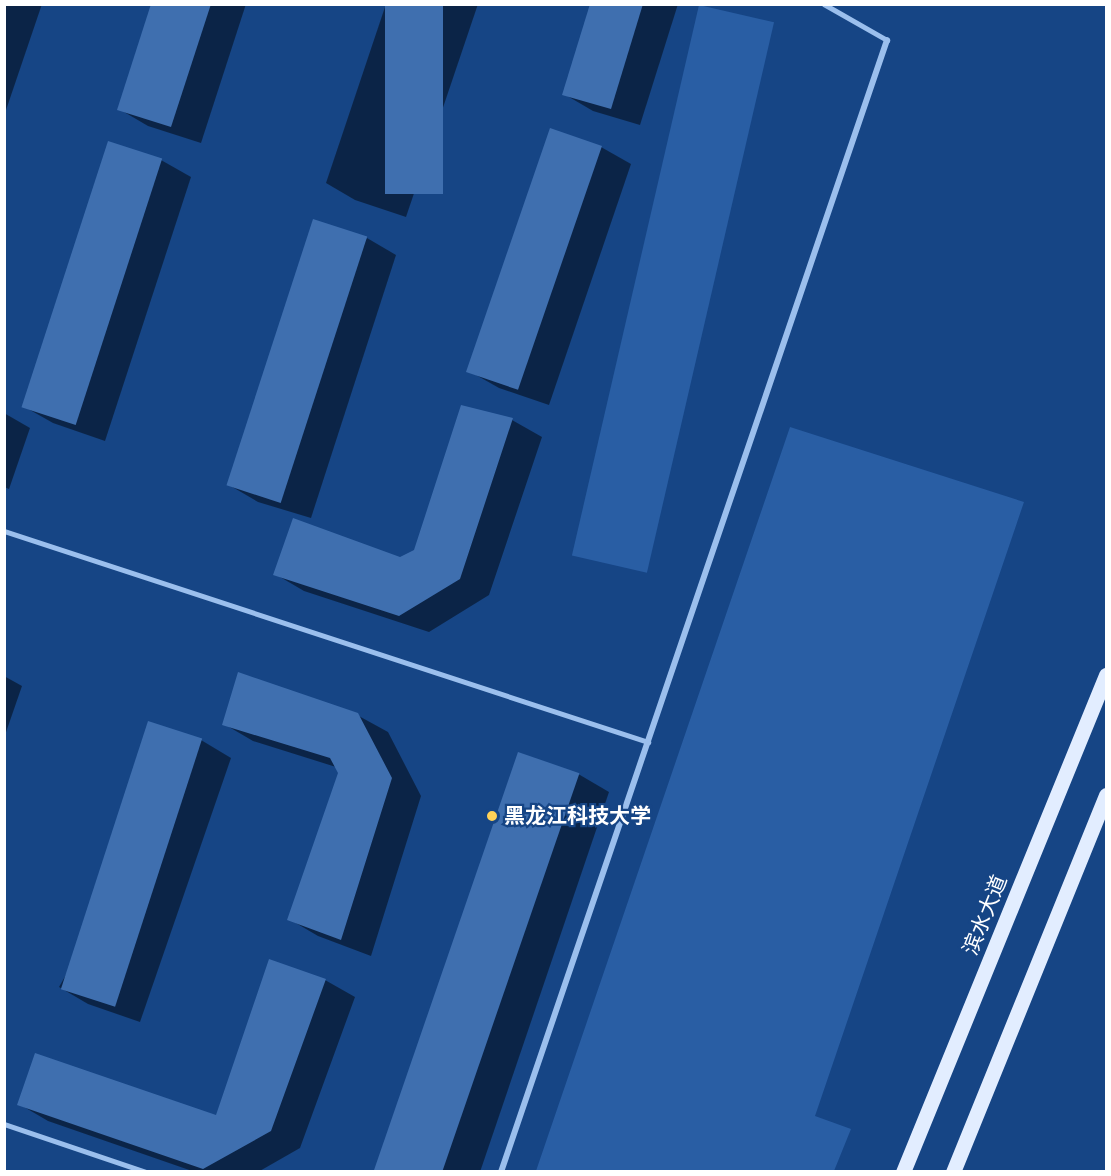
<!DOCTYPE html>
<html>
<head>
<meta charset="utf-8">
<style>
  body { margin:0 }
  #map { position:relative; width:1111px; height:1176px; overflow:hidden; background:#164585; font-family:Cabin,"Noto Sans SC",sans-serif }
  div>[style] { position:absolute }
  .green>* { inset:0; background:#295ea4; transform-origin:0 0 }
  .shadow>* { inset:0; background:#0007 }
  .building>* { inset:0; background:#3f6faf; transform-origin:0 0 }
  .lane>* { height:4.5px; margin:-2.25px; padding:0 2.25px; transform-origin:2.25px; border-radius:2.25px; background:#9bbfed }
  .street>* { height:6px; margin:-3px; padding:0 3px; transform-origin:3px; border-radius:3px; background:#9bbfed }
  .primary>* { height:15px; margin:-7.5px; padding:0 7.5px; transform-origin:7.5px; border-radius:7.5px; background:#e2edff }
  .dots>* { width:16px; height:16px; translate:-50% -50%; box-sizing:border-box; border:3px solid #164585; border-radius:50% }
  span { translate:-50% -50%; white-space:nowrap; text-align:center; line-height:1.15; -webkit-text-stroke:4.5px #164585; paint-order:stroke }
  .poi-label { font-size:21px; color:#fff; font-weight:700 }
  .left { translate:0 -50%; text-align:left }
  .street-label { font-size:21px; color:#fff }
  .frame { position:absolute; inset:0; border:6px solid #fff; pointer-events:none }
</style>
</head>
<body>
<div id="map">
  <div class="green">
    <i style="left:699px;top:5px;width:77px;height:565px;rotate:13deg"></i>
    <i style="clip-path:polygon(790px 427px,1024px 502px,815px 1116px,851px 1129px,834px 1171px,536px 1171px)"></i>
  </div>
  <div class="shadow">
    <i style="clip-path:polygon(4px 4px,42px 4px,4px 116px)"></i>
    <i style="clip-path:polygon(153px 4px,246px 4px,201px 143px,148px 126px,119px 109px)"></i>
    <i style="clip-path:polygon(386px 4px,478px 4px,406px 217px,355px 200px,326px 183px)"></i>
    <i style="clip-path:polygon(592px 4px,678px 4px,640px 125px,593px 111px,564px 94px)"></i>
    <i style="clip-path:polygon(601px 147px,631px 164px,549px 405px,499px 388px,469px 371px)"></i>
    <i style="clip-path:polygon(161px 160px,191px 177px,105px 441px,53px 423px,23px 406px)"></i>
    <i style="clip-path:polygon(367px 238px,396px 255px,311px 518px,258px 502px,229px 485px)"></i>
    <i style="clip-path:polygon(4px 413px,30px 428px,9px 489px,4px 487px)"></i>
    <i style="clip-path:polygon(512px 420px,542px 437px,489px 595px,429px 632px,304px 591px,275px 574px,400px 559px,415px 551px)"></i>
    <i style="clip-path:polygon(4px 676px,22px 686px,4px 738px)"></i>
    <i style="clip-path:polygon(357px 715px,388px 732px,421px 796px,371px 956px,318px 936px,289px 919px,339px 772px,336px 767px,253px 741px,224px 724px)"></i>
    <i style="clip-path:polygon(201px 740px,231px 758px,140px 1022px,88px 1004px,59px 987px)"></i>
    <i style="clip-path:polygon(519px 754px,580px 775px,609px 792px,480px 1172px,377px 1172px)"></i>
    <i style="clip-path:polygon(325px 980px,355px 997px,300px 1148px,258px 1172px,195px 1172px,48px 1121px,19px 1104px,216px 1117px)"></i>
  </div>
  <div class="building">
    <i style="clip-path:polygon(151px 4px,211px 4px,171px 127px,117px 110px)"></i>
    <i style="left:385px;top:4px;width:58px;height:190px"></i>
    <i style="clip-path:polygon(590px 4px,643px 4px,611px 109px,562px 95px)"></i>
    <i style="left:550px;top:128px;width:55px;height:258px;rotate:19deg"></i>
    <i style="left:108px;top:141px;width:57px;height:280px;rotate:18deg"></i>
    <i style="left:313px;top:219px;width:57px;height:280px;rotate:18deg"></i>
    <i style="clip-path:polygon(461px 405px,513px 418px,460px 579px,399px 616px,273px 575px,293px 518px,400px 557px,414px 550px)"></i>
    <i style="clip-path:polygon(238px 672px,358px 713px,392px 778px,341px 940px,287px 920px,338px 773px,330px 758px,222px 725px)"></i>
    <i style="left:148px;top:721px;width:57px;height:282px;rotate:18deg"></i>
    <i style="left:518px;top:752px;width:65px;height:444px;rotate:19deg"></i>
    <i style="clip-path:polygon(269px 959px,326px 979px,271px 1131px,203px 1169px,17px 1105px,35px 1053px,216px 1115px)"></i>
  </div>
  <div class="lane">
    <i style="left:824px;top:4px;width:73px;rotate:29.7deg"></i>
    <i style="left:4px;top:531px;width:678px;rotate:18.14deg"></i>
    <i style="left:4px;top:1124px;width:150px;rotate:18.7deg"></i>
  </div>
  <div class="street">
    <i style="left:501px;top:1172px;width:1196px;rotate:-71.17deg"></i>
  </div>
  <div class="primary">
    <i style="left:903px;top:1172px;width:537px;rotate:-67.78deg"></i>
    <i style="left:953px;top:1172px;width:407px;rotate:-67.9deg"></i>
  </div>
  <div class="dots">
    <i style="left:492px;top:816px;background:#ffd258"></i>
  </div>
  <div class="poi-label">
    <span class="left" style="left:504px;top:816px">黑龙江科技大学</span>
  </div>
  <div class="street-label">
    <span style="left:985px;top:915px;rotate:-68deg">滨水大道</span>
  </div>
  <div class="frame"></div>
</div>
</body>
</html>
